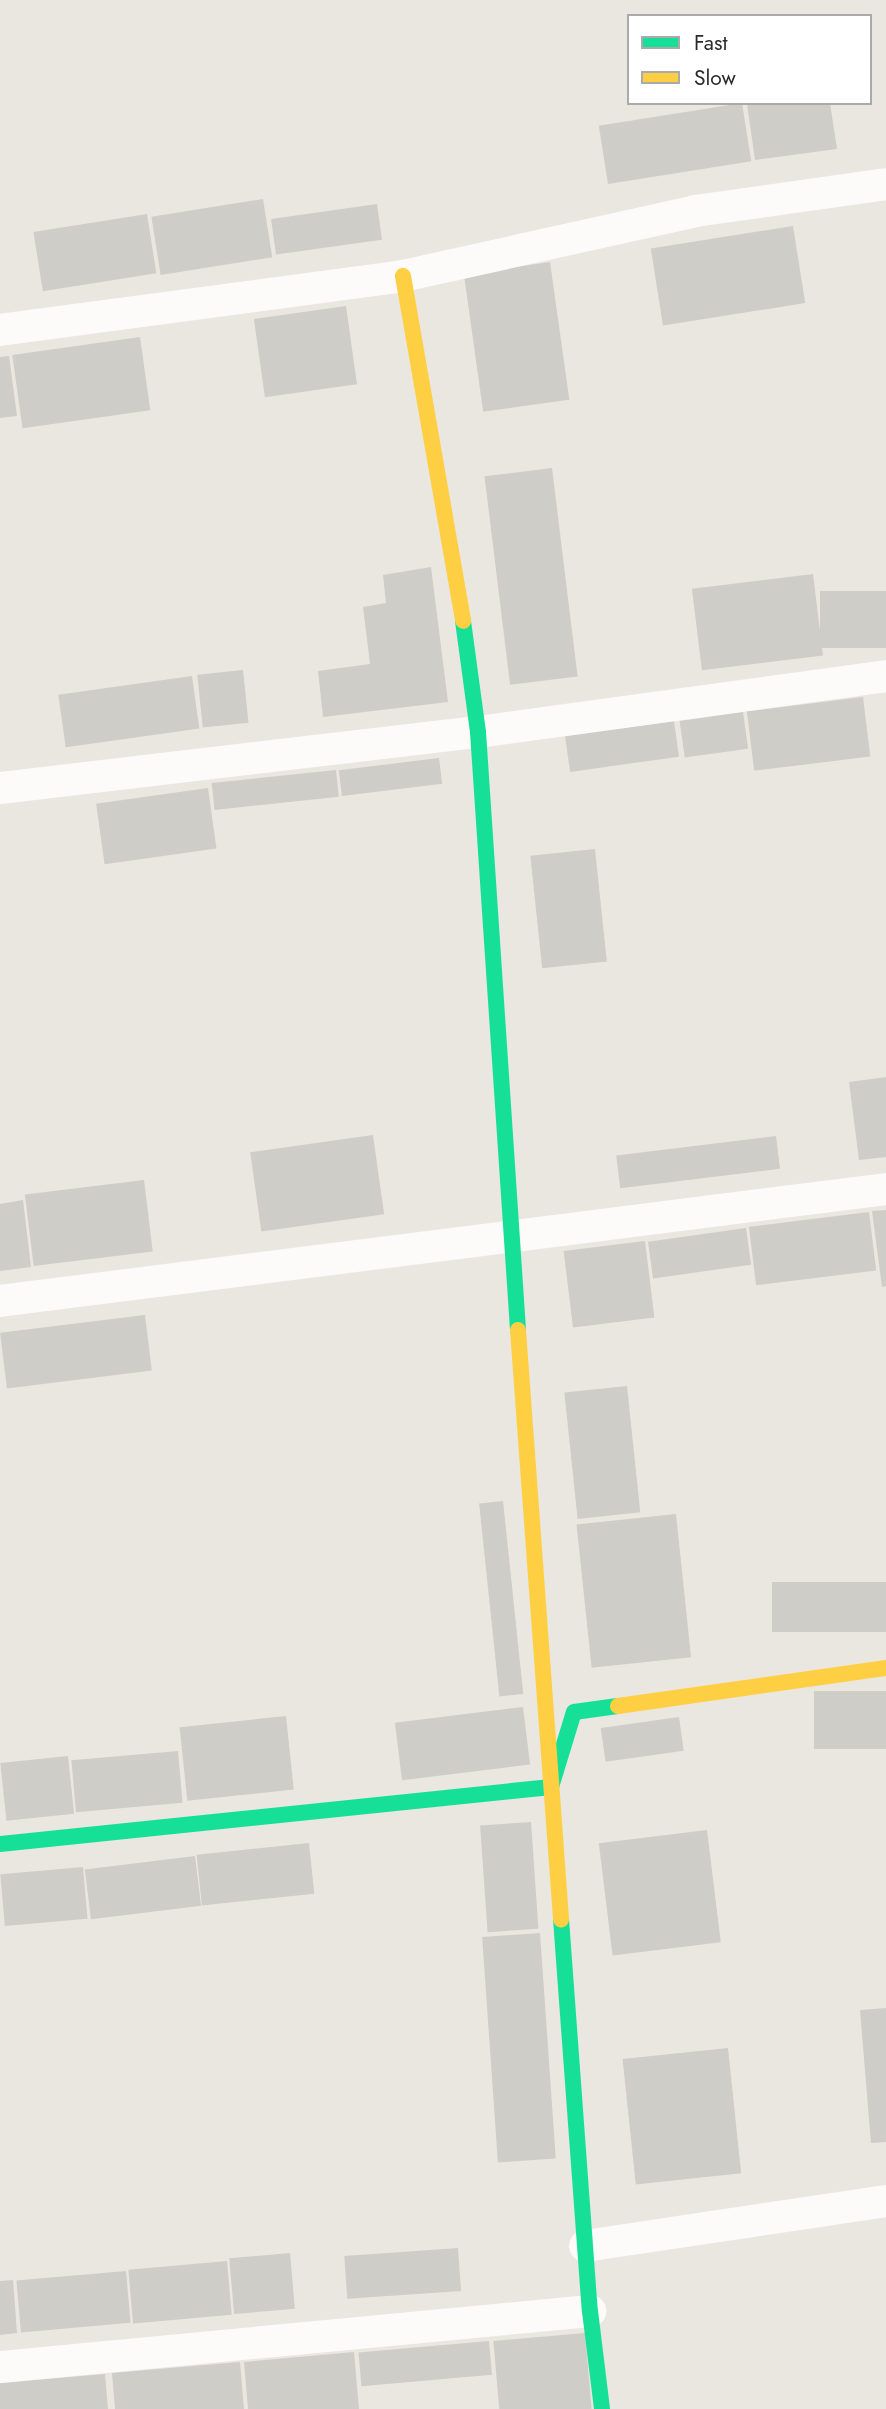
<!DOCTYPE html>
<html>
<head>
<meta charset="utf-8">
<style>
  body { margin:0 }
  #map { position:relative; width:886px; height:2409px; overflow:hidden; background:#eae7e0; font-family:Jost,sans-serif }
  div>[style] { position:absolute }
  .building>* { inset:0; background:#cecdc7; transform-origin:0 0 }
  .street>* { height:32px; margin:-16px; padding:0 16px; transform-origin:16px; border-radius:16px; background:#fcfbfa }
  .fast>* { height:16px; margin:-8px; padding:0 8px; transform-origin:8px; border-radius:8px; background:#16e098 }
  .slow>* { height:16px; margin:-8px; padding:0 8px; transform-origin:8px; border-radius:8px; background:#ffcf43 }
  span { translate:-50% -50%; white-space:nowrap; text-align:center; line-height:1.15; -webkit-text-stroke:5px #fff; paint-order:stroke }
  .legend { position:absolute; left:627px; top:14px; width:245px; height:91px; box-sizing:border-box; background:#fff; border:2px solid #aaa; margin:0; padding:9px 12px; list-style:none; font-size:21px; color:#2b2b2b }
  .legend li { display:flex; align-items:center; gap:14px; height:35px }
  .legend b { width:35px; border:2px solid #aaa }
</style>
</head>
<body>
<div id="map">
  <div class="building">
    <i style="left:742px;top:103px;width:59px;height:145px;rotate:81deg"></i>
    <i style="clip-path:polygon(830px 103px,837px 149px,755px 160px,747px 104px)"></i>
    <i style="left:263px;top:199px;width:59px;height:113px;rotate:81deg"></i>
    <i style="left:377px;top:204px;width:36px;height:107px;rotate:82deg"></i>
    <i style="left:147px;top:214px;width:60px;height:115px;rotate:81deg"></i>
    <i style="left:793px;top:226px;width:78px;height:144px;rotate:81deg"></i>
    <i style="left:550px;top:262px;width:139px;height:87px;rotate:82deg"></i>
    <i style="left:346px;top:306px;width:79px;height:93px;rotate:82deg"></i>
    <i style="left:140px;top:337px;width:74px;height:129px;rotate:82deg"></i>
    <i style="clip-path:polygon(9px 356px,17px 416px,0 418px,0 357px)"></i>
    <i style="left:552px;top:468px;width:210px;height:68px;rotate:83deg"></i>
    <i style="clip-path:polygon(431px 567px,448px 702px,323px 717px,318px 671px,370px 664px,363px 607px,386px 603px,383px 575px)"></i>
    <i style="left:813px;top:574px;width:82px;height:122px;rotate:83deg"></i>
    <i style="left:886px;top:591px;width:57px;height:66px;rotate:90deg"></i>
    <i style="left:243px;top:670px;width:53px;height:46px;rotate:84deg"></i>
    <i style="left:192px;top:676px;width:53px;height:135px;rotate:82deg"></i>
    <i style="left:863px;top:697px;width:60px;height:117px;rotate:83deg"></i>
    <i style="left:743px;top:712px;width:37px;height:64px;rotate:82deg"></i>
    <i style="left:674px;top:721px;width:36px;height:110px;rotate:82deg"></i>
    <i style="left:439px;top:758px;width:26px;height:101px;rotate:83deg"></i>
    <i style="left:336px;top:770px;width:27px;height:125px;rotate:84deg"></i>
    <i style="left:208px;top:788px;width:61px;height:113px;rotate:82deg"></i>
    <i style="left:595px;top:849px;width:113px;height:65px;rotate:84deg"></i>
    <i style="clip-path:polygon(886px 1077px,886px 1157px,859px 1160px,849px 1082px)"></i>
    <i style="left:373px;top:1135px;width:80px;height:124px;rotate:82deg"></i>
    <i style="left:776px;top:1136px;width:33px;height:161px;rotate:83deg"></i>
    <i style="left:144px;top:1180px;width:72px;height:120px;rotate:83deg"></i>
    <i style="clip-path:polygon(23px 1200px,31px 1267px,0 1271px,0 1204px)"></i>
    <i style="clip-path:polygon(886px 1210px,886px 1286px,882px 1287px,872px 1211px)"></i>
    <i style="left:869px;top:1212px;width:59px;height:121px;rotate:83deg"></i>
    <i style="left:746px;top:1228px;width:37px;height:99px;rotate:82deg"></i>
    <i style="left:645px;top:1241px;width:77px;height:82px;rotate:83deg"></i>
    <i style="left:145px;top:1315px;width:56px;height:146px;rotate:83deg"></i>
    <i style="left:627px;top:1386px;width:127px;height:63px;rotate:84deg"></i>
    <i style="left:503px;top:1501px;width:194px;height:24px;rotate:84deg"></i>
    <i style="left:676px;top:1514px;width:144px;height:100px;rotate:84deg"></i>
    <i style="left:886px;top:1582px;width:50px;height:114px;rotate:90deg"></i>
    <i style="left:886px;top:1691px;width:58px;height:72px;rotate:90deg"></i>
    <i style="left:523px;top:1707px;width:58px;height:129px;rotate:83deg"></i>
    <i style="left:286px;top:1716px;width:74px;height:107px;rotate:84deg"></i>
    <i style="left:679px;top:1717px;width:34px;height:79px;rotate:82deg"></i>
    <i style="left:178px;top:1751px;width:52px;height:107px;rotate:85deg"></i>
    <i style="left:68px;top:1756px;width:58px;height:68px;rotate:84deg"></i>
    <i style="left:531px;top:1822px;width:107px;height:51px;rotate:86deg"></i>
    <i style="left:707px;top:1830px;width:113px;height:109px;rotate:83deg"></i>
    <i style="left:309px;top:1843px;width:51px;height:113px;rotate:84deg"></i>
    <i style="left:195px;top:1856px;width:50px;height:111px;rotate:83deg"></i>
    <i style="left:83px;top:1867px;width:52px;height:83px;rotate:85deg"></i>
    <i style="left:540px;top:1933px;width:226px;height:58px;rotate:86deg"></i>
    <i style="clip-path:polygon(886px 2008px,886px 2142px,871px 2143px,860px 2010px)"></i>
    <i style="left:728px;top:2048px;width:126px;height:106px;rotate:84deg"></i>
    <i style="left:458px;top:2248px;width:43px;height:114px;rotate:86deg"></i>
    <i style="left:290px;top:2253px;width:56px;height:61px;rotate:85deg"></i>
    <i style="left:227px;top:2261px;width:54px;height:99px;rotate:85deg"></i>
    <i style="left:126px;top:2271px;width:52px;height:110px;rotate:85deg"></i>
    <i style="clip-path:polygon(13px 2280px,17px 2333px,0 2335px,0 2281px)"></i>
    <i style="left:585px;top:2333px;width:76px;height:92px;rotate:85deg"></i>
    <i style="left:489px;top:2341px;width:34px;height:131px;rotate:85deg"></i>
    <i style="clip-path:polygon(354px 2352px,359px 2409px,248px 2409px,244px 2362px)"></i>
    <i style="clip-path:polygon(240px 2362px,244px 2409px,115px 2409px,112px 2373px)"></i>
    <i style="clip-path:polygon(105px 2374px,108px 2409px,0 2409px,0 2383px)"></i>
  </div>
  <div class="street">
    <i style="left:0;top:330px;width:407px;rotate:-7.6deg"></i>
    <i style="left:403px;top:276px;width:299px;rotate:-12.5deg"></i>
    <i style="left:695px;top:211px;width:193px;rotate:-8deg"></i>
    <i style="left:0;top:788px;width:481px;rotate:-6.7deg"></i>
    <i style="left:478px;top:732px;width:412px;rotate:-7.8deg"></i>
    <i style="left:0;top:1301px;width:893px;rotate:-7.2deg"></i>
    <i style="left:585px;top:2246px;width:304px;rotate:-8.5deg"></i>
    <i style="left:0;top:2367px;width:593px;rotate:-5.42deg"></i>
  </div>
  <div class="fast">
    <i style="left:463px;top:621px;width:112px;rotate:82.3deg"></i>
    <i style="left:478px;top:732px;width:599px;rotate:86.17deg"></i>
    <i style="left:0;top:1844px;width:554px;rotate:-5.91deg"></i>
    <i style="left:551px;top:1787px;width:78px;rotate:-73deg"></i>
    <i style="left:574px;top:1712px;width:44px;rotate:-7.8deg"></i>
    <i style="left:561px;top:1919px;width:393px;rotate:85.8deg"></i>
    <i style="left:590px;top:2311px;width:99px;rotate:83deg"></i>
  </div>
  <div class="slow">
    <i style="left:403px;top:276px;width:350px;rotate:80.1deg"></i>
    <i style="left:518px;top:1330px;width:591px;rotate:85.82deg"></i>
    <i style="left:618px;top:1706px;width:271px;rotate:-8.1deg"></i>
  </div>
  <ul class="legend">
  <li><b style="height:9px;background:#16e098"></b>Fast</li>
  <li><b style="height:9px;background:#ffcf43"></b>Slow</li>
  </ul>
</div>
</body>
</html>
